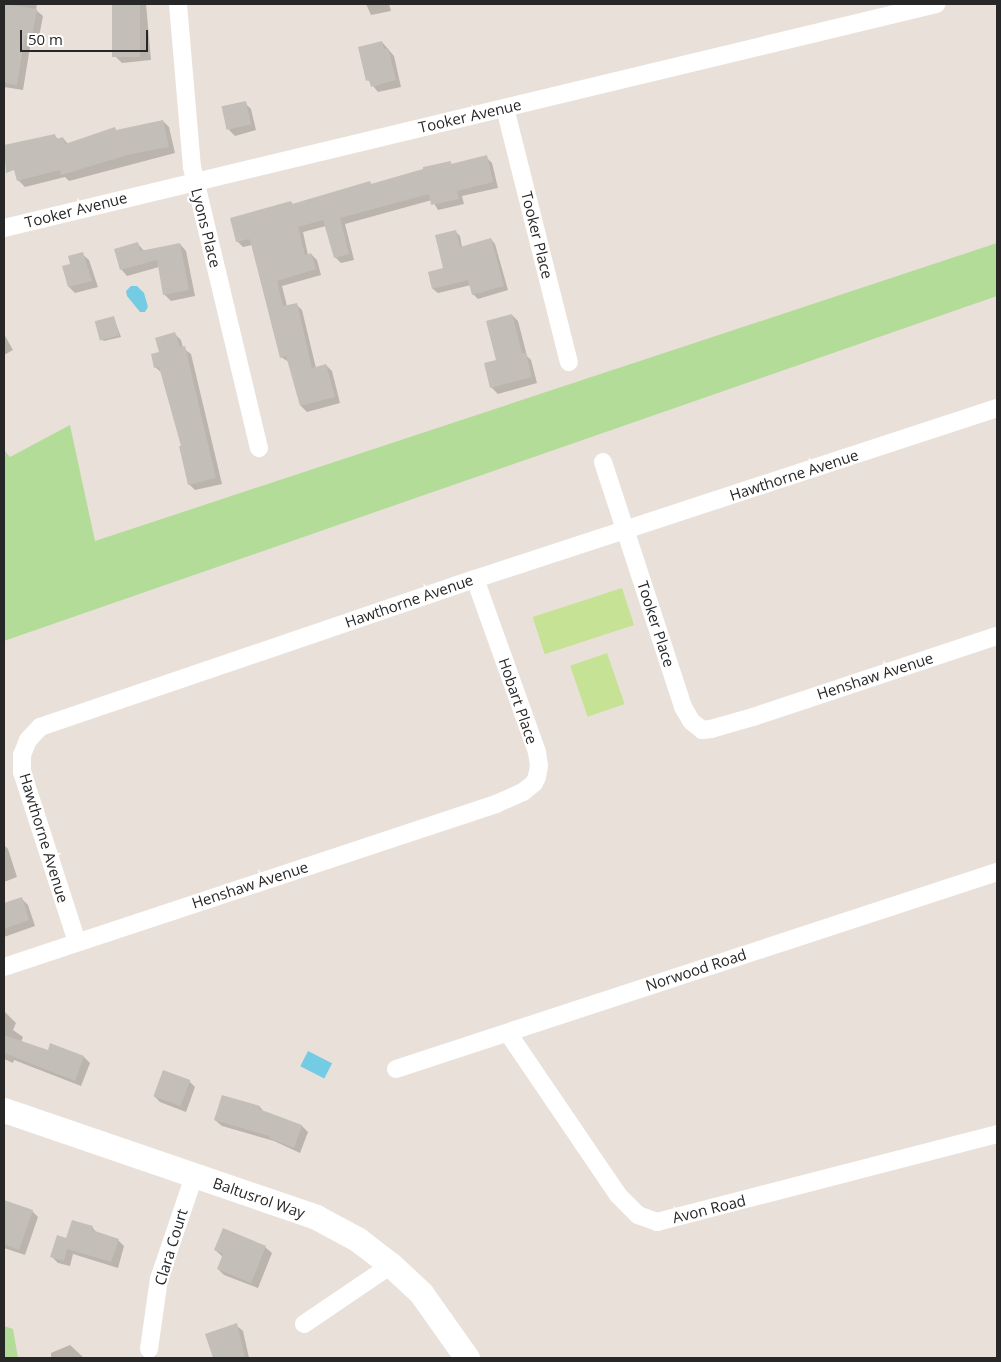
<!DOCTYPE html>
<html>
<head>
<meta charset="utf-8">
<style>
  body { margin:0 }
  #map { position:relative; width:1001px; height:1362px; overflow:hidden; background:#e9e1d9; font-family:"Open Sans",sans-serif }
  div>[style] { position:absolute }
  .green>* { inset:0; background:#b4dc99 }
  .pitch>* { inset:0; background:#c6e295; transform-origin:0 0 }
  .water>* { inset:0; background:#73cce4; transform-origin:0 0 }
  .shadow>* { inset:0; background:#0003 }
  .building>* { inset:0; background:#c4beb9; transform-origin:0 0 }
  .street>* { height:18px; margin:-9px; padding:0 9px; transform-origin:9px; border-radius:9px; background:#fff }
  .secondary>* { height:25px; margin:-12.5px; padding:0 12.5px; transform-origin:12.5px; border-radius:12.5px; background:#fff }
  span { translate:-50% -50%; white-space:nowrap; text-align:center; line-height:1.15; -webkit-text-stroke:4.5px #fff; paint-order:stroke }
  .street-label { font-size:15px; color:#272727 }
  .frame { position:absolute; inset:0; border:5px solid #272727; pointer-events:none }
  .scale { position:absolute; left:20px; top:30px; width:128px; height:22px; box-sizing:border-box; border:2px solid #272727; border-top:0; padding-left:6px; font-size:15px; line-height:18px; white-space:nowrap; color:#272727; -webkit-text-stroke:4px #fff; paint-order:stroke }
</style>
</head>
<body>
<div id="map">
  <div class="green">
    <i style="clip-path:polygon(997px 243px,997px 296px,4px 641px,4px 450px,10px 457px,70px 425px,95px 541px)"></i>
    <i style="clip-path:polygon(4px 1326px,13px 1329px,18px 1358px,4px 1358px)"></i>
  </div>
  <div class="pitch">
    <i style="left:622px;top:588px;width:39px;height:94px;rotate:72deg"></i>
    <i style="left:607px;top:653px;width:54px;height:39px;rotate:71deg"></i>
  </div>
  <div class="water">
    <i style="clip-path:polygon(131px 286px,137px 286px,144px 293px,148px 307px,145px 312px,140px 312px,127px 296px,126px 291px)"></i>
    <i style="left:308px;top:1051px;width:27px;height:17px;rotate:27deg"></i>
  </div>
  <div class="shadow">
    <i style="clip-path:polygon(4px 4px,37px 4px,36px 10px,43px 16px,38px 42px,31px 41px,23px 90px,4px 87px)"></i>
    <i style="clip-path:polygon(113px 4px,146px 4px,151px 60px,122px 63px,116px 57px)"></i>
    <i style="clip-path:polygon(366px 4px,389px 4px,391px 11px,371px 15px)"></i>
    <i style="clip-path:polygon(382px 42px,394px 56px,401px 87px,378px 92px,368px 80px)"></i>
    <i style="clip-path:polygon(245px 103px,251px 109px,256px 130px,235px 136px,229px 130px)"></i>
    <i style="clip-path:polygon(163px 121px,169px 127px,175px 153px,69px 181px,65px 177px,25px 187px,19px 181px,9px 145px,55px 136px,59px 140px,63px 138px,68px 144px)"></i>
    <i style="clip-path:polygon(486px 157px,492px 163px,498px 188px,462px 196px,464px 204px,438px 210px,432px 200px,345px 224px,354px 260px,341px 263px,335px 257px,326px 226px,303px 232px,308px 255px,311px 254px,317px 260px,321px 275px,282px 286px,287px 306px,296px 304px,302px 310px,316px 368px,326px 365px,332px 371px,340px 403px,307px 412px,301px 406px,289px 362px,281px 357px,252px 245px,243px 247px,237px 241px,291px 202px,294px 205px,370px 182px,372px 185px,450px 163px,453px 165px)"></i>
    <i style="clip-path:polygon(455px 231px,460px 236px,462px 247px,491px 239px,495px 244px,508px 290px,478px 299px,473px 294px,471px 285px,438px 293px,433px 289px,429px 273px,444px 269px)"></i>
    <i style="clip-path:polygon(138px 244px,145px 252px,180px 244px,186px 251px,195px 296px,171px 301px,164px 294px,159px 267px,127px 276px,121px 269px)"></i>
    <i style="clip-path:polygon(82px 254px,89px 260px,98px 287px,75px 293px,69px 287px,72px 265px)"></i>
    <i style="clip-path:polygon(512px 315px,518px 321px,527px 356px,531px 360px,537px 383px,498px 394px,491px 387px)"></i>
    <i style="clip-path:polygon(114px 318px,121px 337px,104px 341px,101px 339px)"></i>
    <i style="clip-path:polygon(4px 334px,13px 350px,4px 355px)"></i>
    <i style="clip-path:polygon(175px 334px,181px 340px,183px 348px,191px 354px,222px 484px,195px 490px,189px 484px,182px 447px,162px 373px,155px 367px,160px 353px)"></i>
    <i style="clip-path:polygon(4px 845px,8px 849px,17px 877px,4px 882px)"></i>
    <i style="clip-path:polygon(22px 899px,28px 905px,35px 926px,4px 937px,4px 905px)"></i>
    <i style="clip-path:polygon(4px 1011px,16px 1023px,13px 1030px,23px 1037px,21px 1042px,49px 1051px,51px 1045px,84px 1057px,90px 1063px,81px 1086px,14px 1060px,13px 1063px,4px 1059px)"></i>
    <i style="clip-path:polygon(189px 1081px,195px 1087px,186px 1112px,160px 1102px,154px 1096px)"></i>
    <i style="clip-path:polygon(222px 1096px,260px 1107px,264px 1112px,302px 1126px,308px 1132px,300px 1153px,274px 1141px,222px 1126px,215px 1120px)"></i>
    <i style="clip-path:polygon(4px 1207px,32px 1211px,38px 1217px,25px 1255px,4px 1248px)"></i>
    <i style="clip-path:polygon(92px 1227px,98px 1234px,118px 1240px,124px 1246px,118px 1268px,73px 1254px,70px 1266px,58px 1263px,52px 1257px,67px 1239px)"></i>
    <i style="clip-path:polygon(265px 1247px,272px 1253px,258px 1288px,224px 1275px,218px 1269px,223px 1257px,215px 1250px)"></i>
    <i style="clip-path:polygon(236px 1325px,243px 1331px,249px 1358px,214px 1358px,207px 1335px)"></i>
    <i style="clip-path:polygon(70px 1345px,84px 1358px,51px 1358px,51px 1353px)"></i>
  </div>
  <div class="building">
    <i style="clip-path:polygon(4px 4px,37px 9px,32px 37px,25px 36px,17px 85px,4px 83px)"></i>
    <i style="left:112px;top:4px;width:28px;height:53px"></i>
    <i style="clip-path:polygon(382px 41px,384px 49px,388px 48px,396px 80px,371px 87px,369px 80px,366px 81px,358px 47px)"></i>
    <i style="left:246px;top:101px;width:24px;height:25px;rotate:78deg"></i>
    <i style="clip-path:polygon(163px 120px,169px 147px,131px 154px,61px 175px,60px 170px,17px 181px,14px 170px,6px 173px,4px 145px,55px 134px,56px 139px,63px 137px,65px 144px,115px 127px,116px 130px)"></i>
    <i style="clip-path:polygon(487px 155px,493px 182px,457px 191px,459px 199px,431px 205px,429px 194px,340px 218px,349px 254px,334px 258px,323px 220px,298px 227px,305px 255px,311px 253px,316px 269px,277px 281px,283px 306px,297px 303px,312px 368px,326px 364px,335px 397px,300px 406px,286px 356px,280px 358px,251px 244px,249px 239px,236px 242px,230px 218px,291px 201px,292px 204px,370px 181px,371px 184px,423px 169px,423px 167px,451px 161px,451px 164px)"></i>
    <i style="clip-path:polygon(456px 230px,460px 247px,491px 238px,504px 286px,472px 295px,468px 280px,432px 289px,428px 272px,443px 268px,435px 235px)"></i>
    <i style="clip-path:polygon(138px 242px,140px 251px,180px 243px,189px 290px,163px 295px,157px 260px,120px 270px,114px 249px)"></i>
    <i style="clip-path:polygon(83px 252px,92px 281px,68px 287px,62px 266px,70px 264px,68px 256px)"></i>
    <i style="clip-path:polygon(512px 314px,522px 353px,526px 353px,532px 377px,490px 388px,484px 363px,496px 360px,486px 321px)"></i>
    <i style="left:114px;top:316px;width:20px;height:20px;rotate:75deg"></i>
    <i style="clip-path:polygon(175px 332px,180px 347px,185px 346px,216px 478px,188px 485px,179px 446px,181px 446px,159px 367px,154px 368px,151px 354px,159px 352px,155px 338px)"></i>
    <i style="clip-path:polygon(22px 897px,29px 920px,4px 929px,4px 903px)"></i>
    <i style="clip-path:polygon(4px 1035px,48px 1050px,50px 1043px,84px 1056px,75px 1081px,4px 1053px)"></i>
    <i style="left:163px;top:1070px;width:29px;height:28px;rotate:20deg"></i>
    <i style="clip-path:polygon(222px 1095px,260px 1106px,259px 1109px,302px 1125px,294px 1148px,269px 1138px,269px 1136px,214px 1120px)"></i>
    <i style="clip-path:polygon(4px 1200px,33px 1210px,19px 1250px,4px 1244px)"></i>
    <i style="clip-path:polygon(72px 1220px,93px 1226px,92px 1230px,119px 1239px,111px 1262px,67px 1249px,64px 1261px,50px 1257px,57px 1235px,66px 1238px)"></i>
    <i style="clip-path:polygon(223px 1228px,266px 1246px,251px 1283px,217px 1269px,223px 1254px,214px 1250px)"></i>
    <i style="clip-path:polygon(237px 1323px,245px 1358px,213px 1358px,205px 1334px)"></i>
  </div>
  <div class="street">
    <i style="left:178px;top:4px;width:164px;rotate:85.1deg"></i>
    <i style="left:192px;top:167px;width:289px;rotate:76.6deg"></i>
    <i style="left:505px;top:108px;width:262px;rotate:75.9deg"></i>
    <i style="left:4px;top:228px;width:959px;rotate:-13.51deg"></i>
    <i style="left:603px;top:462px;width:258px;rotate:71.9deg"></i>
    <i style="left:683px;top:707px;width:16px;rotate:60deg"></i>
    <i style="left:691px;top:721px;width:14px;rotate:39deg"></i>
    <i style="left:702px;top:730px;width:9px;rotate:-6deg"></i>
    <i style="left:711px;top:729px;width:44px;rotate:-15.9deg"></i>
    <i style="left:753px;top:717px;width:257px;rotate:-18.4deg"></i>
    <i style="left:77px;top:942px;width:179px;rotate:-107.9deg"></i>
    <i style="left:22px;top:772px;width:17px;rotate:-90deg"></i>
    <i style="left:22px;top:755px;width:16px;rotate:-68deg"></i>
    <i style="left:28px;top:740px;width:18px;rotate:-47deg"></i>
    <i style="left:40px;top:727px;width:459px;rotate:-18.8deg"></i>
    <i style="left:475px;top:579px;width:549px;rotate:-18.14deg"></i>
    <i style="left:4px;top:967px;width:518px;rotate:-18.33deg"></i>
    <i style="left:496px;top:804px;width:30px;rotate:-24deg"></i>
    <i style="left:523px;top:792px;width:14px;rotate:-39deg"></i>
    <i style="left:534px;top:783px;width:7px;rotate:-63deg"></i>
    <i style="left:537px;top:777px;width:11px;rotate:-80deg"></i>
    <i style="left:539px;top:766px;width:14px;rotate:-98deg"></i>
    <i style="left:537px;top:752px;width:184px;rotate:-109.7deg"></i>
    <i style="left:508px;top:1033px;width:196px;rotate:55.8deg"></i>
    <i style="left:618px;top:1195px;width:28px;rotate:45deg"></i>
    <i style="left:638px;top:1215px;width:20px;rotate:20deg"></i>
    <i style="left:657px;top:1222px;width:351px;rotate:-14.5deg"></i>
    <i style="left:396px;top:1069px;width:632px;rotate:-18.15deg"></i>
    <i style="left:304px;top:1324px;width:105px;rotate:-34.1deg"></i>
    <i style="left:149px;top:1349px;width:71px;rotate:-81.9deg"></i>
    <i style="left:159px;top:1279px;width:109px;rotate:-71.2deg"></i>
  </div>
  <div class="secondary">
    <i style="left:4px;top:1110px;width:330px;rotate:18.9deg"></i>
    <i style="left:316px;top:1217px;width:47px;rotate:28.2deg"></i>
    <i style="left:357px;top:1239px;width:43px;rotate:37.4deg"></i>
    <i style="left:391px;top:1265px;width:41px;rotate:43deg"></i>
    <i style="left:421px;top:1293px;width:80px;rotate:54.7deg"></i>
  </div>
  <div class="street-label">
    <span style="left:470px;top:116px;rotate:-13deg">Tooker Avenue</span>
    <span style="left:76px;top:210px;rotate:-14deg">Tooker Avenue</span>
    <span style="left:206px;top:228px;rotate:76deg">Lyons Place</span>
    <span style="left:537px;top:235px;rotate:76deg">Tooker Place</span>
    <span style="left:794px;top:475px;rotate:-18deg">Hawthorne Avenue</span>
    <span style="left:409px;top:601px;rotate:-19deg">Hawthorne Avenue</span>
    <span style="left:656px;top:624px;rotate:72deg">Tooker Place</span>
    <span style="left:875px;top:676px;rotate:-18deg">Henshaw Avenue</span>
    <span style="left:518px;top:701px;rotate:71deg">Hobart Place</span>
    <span style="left:44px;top:838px;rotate:73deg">Hawthorne Avenue</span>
    <span style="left:250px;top:885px;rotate:-18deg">Henshaw Avenue</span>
    <span style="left:696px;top:970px;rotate:-18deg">Norwood Road</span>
    <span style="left:259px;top:1198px;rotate:19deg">Baltusrol Way</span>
    <span style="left:709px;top:1209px;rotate:-14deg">Avon Road</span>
    <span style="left:171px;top:1247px;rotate:-73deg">Clara Court</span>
  </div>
  <div class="frame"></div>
  <div class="scale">50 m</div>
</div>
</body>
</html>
